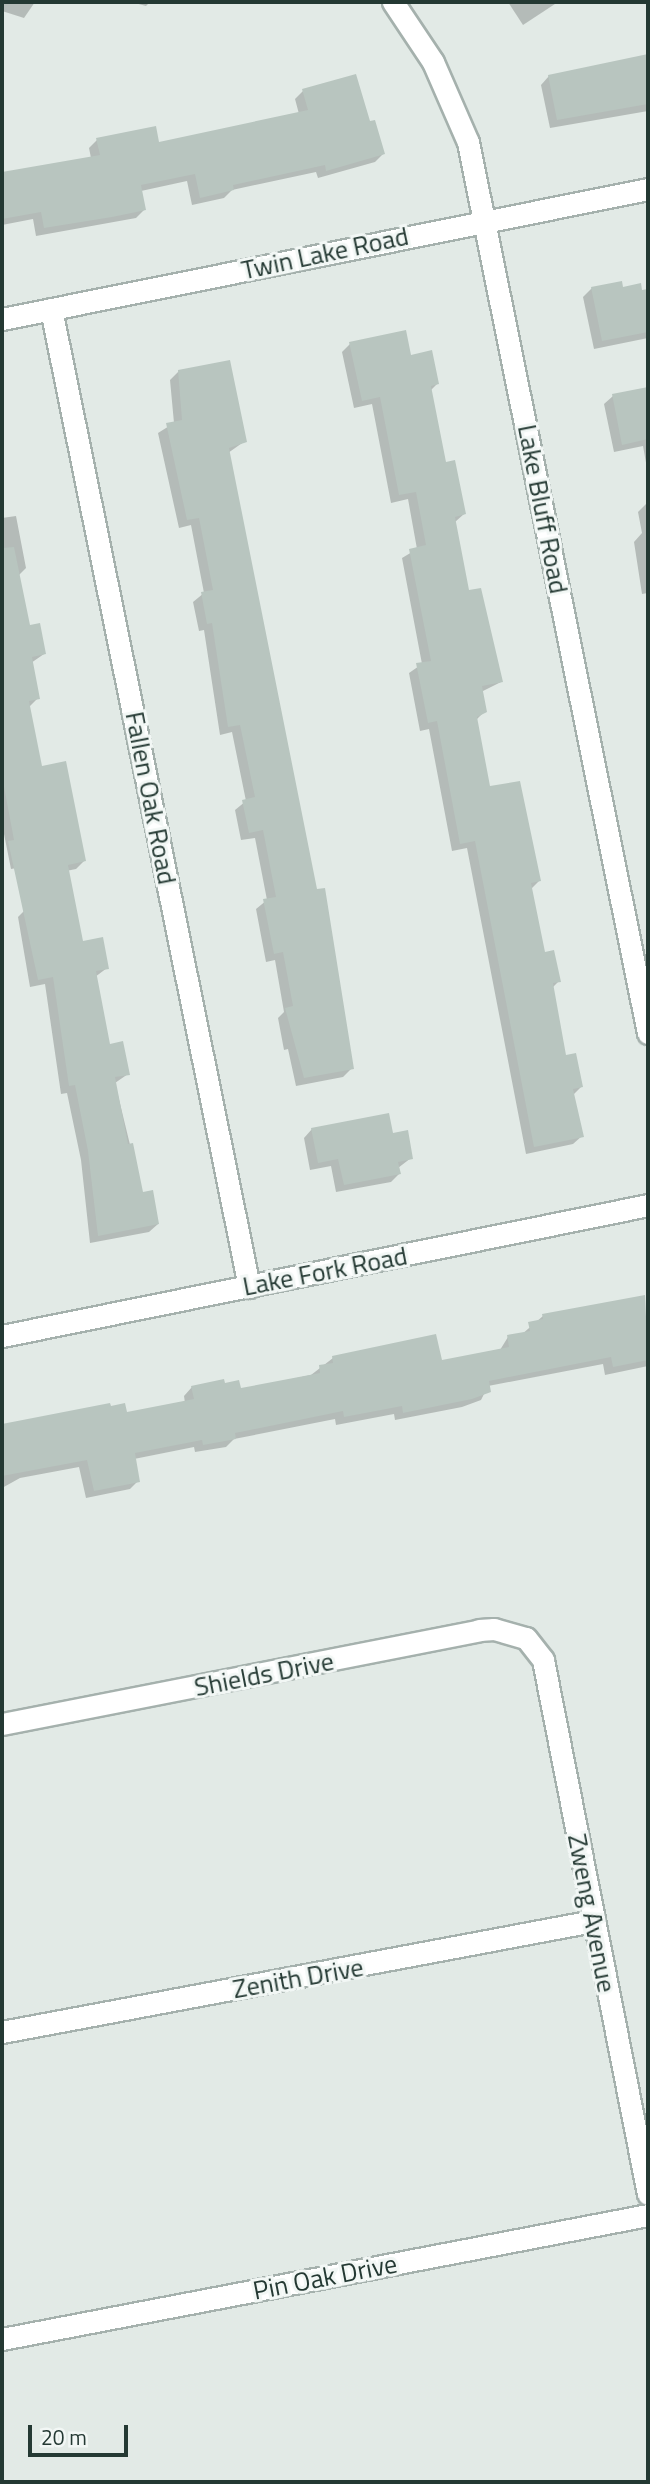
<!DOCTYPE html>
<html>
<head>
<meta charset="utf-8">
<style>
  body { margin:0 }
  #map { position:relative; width:650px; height:2484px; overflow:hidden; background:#e2eae6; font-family:"Titillium Web",sans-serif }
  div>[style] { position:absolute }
  .shadow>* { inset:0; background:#0003 }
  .building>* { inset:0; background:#b8c5bf }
  .roads { filter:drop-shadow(2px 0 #a5b1ad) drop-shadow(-2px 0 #a5b1ad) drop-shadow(0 2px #a5b1ad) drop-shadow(0 -2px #a5b1ad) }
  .minor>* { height:21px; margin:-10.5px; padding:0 10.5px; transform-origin:10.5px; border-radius:10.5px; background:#fff }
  span { translate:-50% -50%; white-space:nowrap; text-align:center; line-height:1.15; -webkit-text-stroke:6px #f2f7f5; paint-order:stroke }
  .street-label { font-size:26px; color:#243933 }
  .frame { position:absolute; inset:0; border:4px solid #243933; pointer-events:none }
  .scale { position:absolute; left:28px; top:2425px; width:100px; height:32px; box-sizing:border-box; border:4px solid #243933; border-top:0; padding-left:9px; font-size:21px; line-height:24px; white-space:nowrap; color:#243933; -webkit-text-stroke:5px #f2f7f5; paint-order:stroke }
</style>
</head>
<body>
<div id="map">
  <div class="shadow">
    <i style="clip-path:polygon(2px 2px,35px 2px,24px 18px,2px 11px)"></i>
    <i style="clip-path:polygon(131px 2px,150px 2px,146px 6px)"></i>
    <i style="clip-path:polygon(508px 2px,558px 2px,523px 25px)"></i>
    <i style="clip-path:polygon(648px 56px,648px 111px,550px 128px,541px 85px,549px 76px)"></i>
    <i style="clip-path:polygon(303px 91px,369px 124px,383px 154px,375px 162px,318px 178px,316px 172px,232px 190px,224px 198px,192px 205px,187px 181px,141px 191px,144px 210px,136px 218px,36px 236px,33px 219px,2px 225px,2px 173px,91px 158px,89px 148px,97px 140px,158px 144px,299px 114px,295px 99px)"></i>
    <i style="clip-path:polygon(592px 288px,648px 291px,648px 338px,594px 349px,583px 297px)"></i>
    <i style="clip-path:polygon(350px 344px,409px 357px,437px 384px,430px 391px,444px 464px,464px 514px,455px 522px,467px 593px,501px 682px,481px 692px,485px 711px,476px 720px,489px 788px,539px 881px,530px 890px,543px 954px,559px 981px,552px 988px,564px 1057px,582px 1086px,573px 1095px,582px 1136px,573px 1144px,526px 1154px,467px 848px,452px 851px,429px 729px,420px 731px,409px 673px,422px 664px,402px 558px,417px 549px,408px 499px,391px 503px,372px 404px,354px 408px,342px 352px)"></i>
    <i style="clip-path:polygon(179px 371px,245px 441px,228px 453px,352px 1068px,343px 1077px,296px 1086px,288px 1049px,284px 1050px,278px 1018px,284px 1012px,275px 960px,266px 962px,256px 909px,267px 900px,255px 838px,241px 840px,235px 810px,246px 801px,232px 732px,220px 735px,204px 630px,199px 631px,193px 602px,204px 593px,191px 525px,179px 528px,158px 433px,174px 423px,170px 380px)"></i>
    <i style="clip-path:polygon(648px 389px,648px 474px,643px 446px,614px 452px,604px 404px,613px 396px)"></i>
    <i style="clip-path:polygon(646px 504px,648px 593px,642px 594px,634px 542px,642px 533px,638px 512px)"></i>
    <i style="clip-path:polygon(16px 516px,26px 568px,18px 576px,29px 627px,44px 654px,31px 663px,38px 698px,29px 707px,41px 768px,85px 860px,76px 869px,51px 874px,49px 862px,11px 869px,2px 824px,2px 518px)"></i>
    <i style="clip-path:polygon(26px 909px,82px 943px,107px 968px,95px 977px,108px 1046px,128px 1074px,115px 1083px,142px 1194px,158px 1224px,149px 1232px,90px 1243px,81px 1160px,67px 1093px,61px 1094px,45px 984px,30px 987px,18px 917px)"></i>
    <i style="clip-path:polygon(312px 1129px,392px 1136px,411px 1158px,398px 1168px,399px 1174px,391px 1182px,336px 1192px,331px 1166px,310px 1170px,304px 1138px)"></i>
    <i style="clip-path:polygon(644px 1297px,648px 1366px,605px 1375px,603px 1364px,488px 1386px,481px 1400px,462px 1407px,395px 1420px,394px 1414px,336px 1425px,335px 1419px,234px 1439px,226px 1447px,195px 1452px,194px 1447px,134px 1459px,138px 1481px,130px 1489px,86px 1498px,79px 1467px,20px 1478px,2px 1488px,2px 1425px,108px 1405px,125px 1414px,185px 1403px,184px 1396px,192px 1387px,224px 1385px,240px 1390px,311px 1375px,333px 1358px,440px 1362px,500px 1350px,508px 1337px,521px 1335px,543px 1316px)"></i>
  </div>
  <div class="building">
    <i style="clip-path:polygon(648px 54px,648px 104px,557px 120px,548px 75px)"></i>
    <i style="clip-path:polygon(356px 74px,370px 121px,375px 120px,385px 154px,326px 171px,325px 165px,233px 185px,234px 190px,200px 198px,195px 174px,141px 185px,146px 210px,112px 217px,44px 228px,41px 212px,2px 219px,2px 172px,100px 155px,96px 138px,156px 126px,159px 142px,308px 110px,302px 89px)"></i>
    <i style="clip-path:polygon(622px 281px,623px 287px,641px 283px,642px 290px,648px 289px,648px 332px,602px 341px,591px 287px)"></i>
    <i style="clip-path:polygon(406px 330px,411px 355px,432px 350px,439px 384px,431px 386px,446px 462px,455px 460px,466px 514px,455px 517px,469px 590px,481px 588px,503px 682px,482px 686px,487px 712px,477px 717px,490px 786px,520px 781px,541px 881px,531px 883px,545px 952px,554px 950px,561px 982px,553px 983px,566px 1055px,576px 1053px,583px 1087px,573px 1089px,584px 1137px,534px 1147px,475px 841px,460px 844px,437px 721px,428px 723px,416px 663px,431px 661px,409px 549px,426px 545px,416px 492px,399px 495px,380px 397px,362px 401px,349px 342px)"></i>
    <i style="clip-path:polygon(230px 360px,247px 442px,229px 448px,317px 889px,325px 888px,354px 1069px,304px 1078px,285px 1008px,293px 1006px,283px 952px,274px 954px,263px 899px,276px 897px,263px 830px,249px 833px,242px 800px,255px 797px,240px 725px,228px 727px,212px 623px,207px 624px,201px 592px,213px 590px,199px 518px,187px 520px,166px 423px,182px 420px,178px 370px)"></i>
    <i style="clip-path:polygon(648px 387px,648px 439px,622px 445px,612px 394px)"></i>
    <i style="clip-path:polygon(14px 547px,30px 625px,40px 623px,46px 654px,32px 657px,40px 699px,29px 701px,42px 766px,66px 761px,86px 861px,68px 865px,83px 941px,103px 937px,109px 969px,96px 971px,110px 1044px,123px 1041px,130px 1075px,115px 1077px,128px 1144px,133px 1143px,143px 1192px,153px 1190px,159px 1224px,98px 1236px,88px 1151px,75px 1085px,69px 1086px,53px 977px,38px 980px,8px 841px,14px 840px,2px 776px,2px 548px)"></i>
    <i style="clip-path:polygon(389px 1113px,393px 1133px,408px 1130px,413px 1159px,398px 1162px,401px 1174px,344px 1185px,338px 1159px,318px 1163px,311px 1128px)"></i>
    <i style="clip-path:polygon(645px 1295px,648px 1360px,613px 1367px,611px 1357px,489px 1381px,491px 1392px,472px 1399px,403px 1413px,402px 1406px,344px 1417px,343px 1411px,235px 1433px,236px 1439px,203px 1445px,202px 1440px,135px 1453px,140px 1482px,94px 1491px,87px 1460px,2px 1476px,2px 1424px,110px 1403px,111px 1406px,125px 1403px,127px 1412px,194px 1399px,191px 1386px,224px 1379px,225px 1383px,239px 1380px,241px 1388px,320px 1373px,319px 1365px,333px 1363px,332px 1356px,436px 1334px,442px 1360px,509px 1347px,507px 1335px,530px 1331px,528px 1322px,543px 1319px,542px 1314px)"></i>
  </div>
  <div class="roads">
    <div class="minor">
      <i style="left:393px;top:2px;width:72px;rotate:56.3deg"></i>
      <i style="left:433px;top:62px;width:87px;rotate:66.4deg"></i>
      <i style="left:468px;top:142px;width:909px;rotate:78.58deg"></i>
      <i style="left:51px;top:309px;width:998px;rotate:78.55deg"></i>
      <i style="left:2px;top:319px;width:659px;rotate:-11.38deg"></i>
      <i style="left:2px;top:1336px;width:659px;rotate:-11.46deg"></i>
      <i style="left:2px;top:1724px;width:486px;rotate:-11.1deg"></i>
      <i style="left:479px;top:1630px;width:15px;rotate:-4deg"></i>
      <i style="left:494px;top:1629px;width:33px;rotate:16deg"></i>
      <i style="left:526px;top:1638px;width:28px;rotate:52deg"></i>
      <i style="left:543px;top:1660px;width:544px;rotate:78.88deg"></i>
      <i style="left:2px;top:2032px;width:601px;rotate:-10.64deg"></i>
      <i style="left:2px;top:2339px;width:658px;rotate:-10.87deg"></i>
    </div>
  </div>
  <div class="street-label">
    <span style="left:325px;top:253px;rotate:-12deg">Twin Lake Road</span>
    <span style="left:543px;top:509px;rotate:79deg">Lake Bluff Road</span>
    <span style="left:151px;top:798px;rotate:79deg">Fallen Oak Road</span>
    <span style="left:325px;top:1271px;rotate:-11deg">Lake Fork Road</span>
    <span style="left:264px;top:1674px;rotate:-11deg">Shields Drive</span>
    <span style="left:592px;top:1913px;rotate:79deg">Zweng Avenue</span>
    <span style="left:298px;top:1978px;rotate:-10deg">Zenith Drive</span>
    <span style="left:325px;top:2277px;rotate:-11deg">Pin Oak Drive</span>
  </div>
  <div class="frame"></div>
  <div class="scale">20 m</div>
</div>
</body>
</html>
